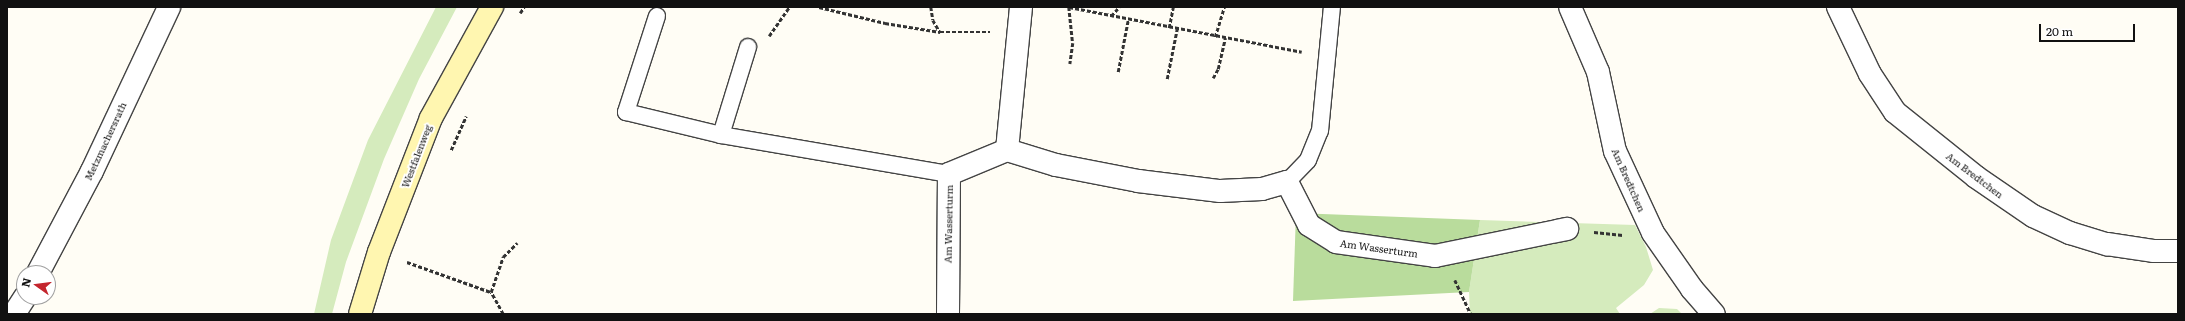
<!DOCTYPE html>
<html>
<head>
<meta charset="utf-8">
<style>
  body { margin:0 }
  #map { position:relative; width:2185px; height:321px; overflow:hidden; background:#fffdf5; font-family:Literata,serif }
  div>[style] { position:absolute }
  .green>* { inset:0; background:#d5ebbd }
  .forest>* { inset:0; background:#b9dc9c }
  .path>* { height:2.5px; margin-top:-1.25px; transform-origin:0; background:repeating-linear-gradient(90deg,#333 0 4px,transparent 0 6px) }
  .roads { filter:drop-shadow(1px 0 #444) drop-shadow(-1px 0 #444) drop-shadow(0 1px #444) drop-shadow(0 -1px #444) }
  .lane>* { height:16px; margin:-8px; padding:0 8px; transform-origin:8px; border-radius:8px; background:#fff }
  .street>* { height:22px; margin:-11px; padding:0 11px; transform-origin:11px; border-radius:11px; background:#fff }
  .secondary>* { height:22px; margin:-11px; padding:0 11px; transform-origin:11px; border-radius:11px; background:#fff6b0 }
  span { translate:-50% -50%; white-space:nowrap; text-align:center; line-height:1.15; -webkit-text-stroke:4px #fff; paint-order:stroke }
  .street-label { font-size:10px; color:#111 }
  .frame { position:absolute; inset:0; border:8px solid #111; pointer-events:none }
  .north { position:absolute; left:16px; top:265px; width:40px; height:40px; box-sizing:border-box; background:#fff; border:1px solid #a0a0a0; border-radius:50%; rotate:284deg; font-size:11px; font-weight:700; line-height:16px; text-align:center; color:#111 }
  .north::after { content:''; display:block; margin:auto; width:14px; height:18px; background:#c4262e; clip-path:polygon(50% 0,100% 100%,50% 72%,0 100%) }
  .scale { position:absolute; left:2039px; top:24px; width:96px; height:18px; box-sizing:border-box; border:2px solid #111; border-top:0; padding-left:5px; font-size:12px; line-height:14px; white-space:nowrap; color:#111; -webkit-text-stroke:3px #fff; paint-order:stroke }
</style>
</head>
<body>
<div id="map">
  <div class="green">
    <i style="clip-path:polygon(436px 7px,457px 7px,419px 79px,384px 159px,346px 262px,332px 314px,314px 314px,331px 240px,368px 140px)"></i>
    <i style="clip-path:polygon(1480px 220px,1635px 225px,1646px 247px,1653px 270px,1644px 285px,1616px 308px,1620px 314px,1470px 314px,1469px 292px)"></i>
    <i style="clip-path:polygon(1659px 308px,1677px 309px,1682px 314px,1650px 314px)"></i>
  </div>
  <div class="forest">
    <i style="clip-path:polygon(1296px 213px,1480px 220px,1469px 292px,1293px 301px)"></i>
  </div>
  <div class="path">
    <i style="left:819px;top:7px;width:68px;rotate:13.6deg"></i>
    <i style="left:885px;top:23px;width:56px;rotate:9.3deg"></i>
    <i style="left:940px;top:32px;width:50px"></i>
    <i style="left:931px;top:7px;width:13px;rotate:81deg"></i>
    <i style="left:933px;top:20px;width:14px;rotate:60deg"></i>
    <i style="left:1069px;top:7px;width:237px;rotate:10.9deg"></i>
    <i style="left:1069px;top:7px;width:36px;rotate:84deg"></i>
    <i style="left:1073px;top:43px;width:21px;rotate:98deg"></i>
    <i style="left:520px;top:13px;width:7px;rotate:-56deg"></i>
    <i style="left:1111px;top:16px;width:12px;rotate:-48deg"></i>
    <i style="left:1169px;top:28px;width:21px;rotate:-79deg"></i>
    <i style="left:769px;top:36px;width:35px;rotate:-55deg"></i>
    <i style="left:1215px;top:37px;width:31px;rotate:-73deg"></i>
    <i style="left:1118px;top:72px;width:53px;rotate:-79.1deg"></i>
    <i style="left:1213px;top:78px;width:10px;rotate:-61deg"></i>
    <i style="left:1218px;top:69px;width:32px;rotate:-77deg"></i>
    <i style="left:1167px;top:79px;width:51px;rotate:-78.7deg"></i>
    <i style="left:451px;top:150px;width:37px;rotate:-66deg"></i>
    <i style="left:1594px;top:232px;width:29px;rotate:6deg"></i>
    <i style="left:407px;top:262px;width:89px;rotate:19.7deg"></i>
    <i style="left:1455px;top:280px;width:38px;rotate:65deg"></i>
    <i style="left:503px;top:314px;width:25px;rotate:-119deg"></i>
    <i style="left:491px;top:292px;width:37px;rotate:-71deg"></i>
    <i style="left:503px;top:257px;width:20px;rotate:-45deg"></i>
  </div>
  <div class="roads">
    <div class="lane">
      <i style="left:657px;top:16px;width:101px;rotate:107.9deg"></i>
      <i style="left:626px;top:112px;width:98px;rotate:13.6deg"></i>
      <i style="left:721px;top:135px;width:231px;rotate:9.7deg"></i>
      <i style="left:721px;top:135px;width:92px;rotate:-72.9deg"></i>
      <i style="left:1287px;top:182px;width:30px;rotate:-46deg"></i>
      <i style="left:1308px;top:160px;width:31px;rotate:-68deg"></i>
      <i style="left:1320px;top:131px;width:125px;rotate:-84.5deg"></i>
    </div>
    <div class="street">
      <i style="left:1570px;top:7px;width:71px;rotate:66.7deg"></i>
      <i style="left:1598px;top:72px;width:81px;rotate:77.9deg"></i>
      <i style="left:1615px;top:151px;width:90px;rotate:65.1deg"></i>
      <i style="left:1653px;top:233px;width:68px;rotate:55.1deg"></i>
      <i style="left:1692px;top:289px;width:33px;rotate:49deg"></i>
      <i style="left:1838px;top:7px;width:74px;rotate:64.5deg"></i>
      <i style="left:1870px;top:74px;width:45px;rotate:56.7deg"></i>
      <i style="left:1895px;top:112px;width:104px;rotate:38.7deg"></i>
      <i style="left:1976px;top:177px;width:69px;rotate:34.4deg"></i>
      <i style="left:2033px;top:216px;width:41px;rotate:24.7deg"></i>
      <i style="left:2070px;top:233px;width:39px;rotate:17deg"></i>
      <i style="left:2107px;top:244px;width:48px;rotate:8.5deg"></i>
      <i style="left:2154px;top:251px;width:24px"></i>
      <i style="left:1007px;top:150px;width:144px;rotate:-84.4deg"></i>
      <i style="left:38px;top:273px;width:115px;rotate:-62.1deg"></i>
      <i style="left:92px;top:171px;width:181px;rotate:-64.8deg"></i>
      <i style="left:14px;top:314px;width:20px;rotate:-57deg"></i>
      <i style="left:948px;top:314px;width:140px;rotate:-89.6deg"></i>
      <i style="left:949px;top:174px;width:63px;rotate:-22.5deg"></i>
      <i style="left:1007px;top:150px;width:51px;rotate:17deg"></i>
      <i style="left:1056px;top:165px;width:84px;rotate:11deg"></i>
      <i style="left:1138px;top:181px;width:83px;rotate:7deg"></i>
      <i style="left:1220px;top:191px;width:42px;rotate:-2.7deg"></i>
      <i style="left:1262px;top:189px;width:26px;rotate:-16deg"></i>
      <i style="left:1287px;top:182px;width:48px;rotate:62.9deg"></i>
      <i style="left:1309px;top:225px;width:32px;rotate:32deg"></i>
      <i style="left:1336px;top:242px;width:100px;rotate:8deg"></i>
      <i style="left:1435px;top:256px;width:135px;rotate:-11.6deg"></i>
    </div>
    <div class="secondary">
      <i style="left:360px;top:314px;width:65px;rotate:-73deg"></i>
      <i style="left:379px;top:252px;width:144px;rotate:-68.8deg"></i>
      <i style="left:431px;top:118px;width:127px;rotate:-61.2deg"></i>
    </div>
  </div>
  <div class="street-label">
    <span style="left:105px;top:141px;rotate:-65deg">Metzmachersrath</span>
    <span style="left:416px;top:156px;rotate:-69deg">Westfalenweg</span>
    <span style="left:1975px;top:175px;rotate:37deg">Am Bredtchen</span>
    <span style="left:1629px;top:180px;rotate:66deg">Am Bredtchen</span>
    <span style="left:948px;top:224px;rotate:-89deg">Am Wasserturm</span>
    <span style="left:1379px;top:248px;rotate:8deg">Am Wasserturm</span>
  </div>
  <div class="frame"></div>
  <div class="north">N</div>
  <div class="scale">20 m</div>
</div>
</body>
</html>
